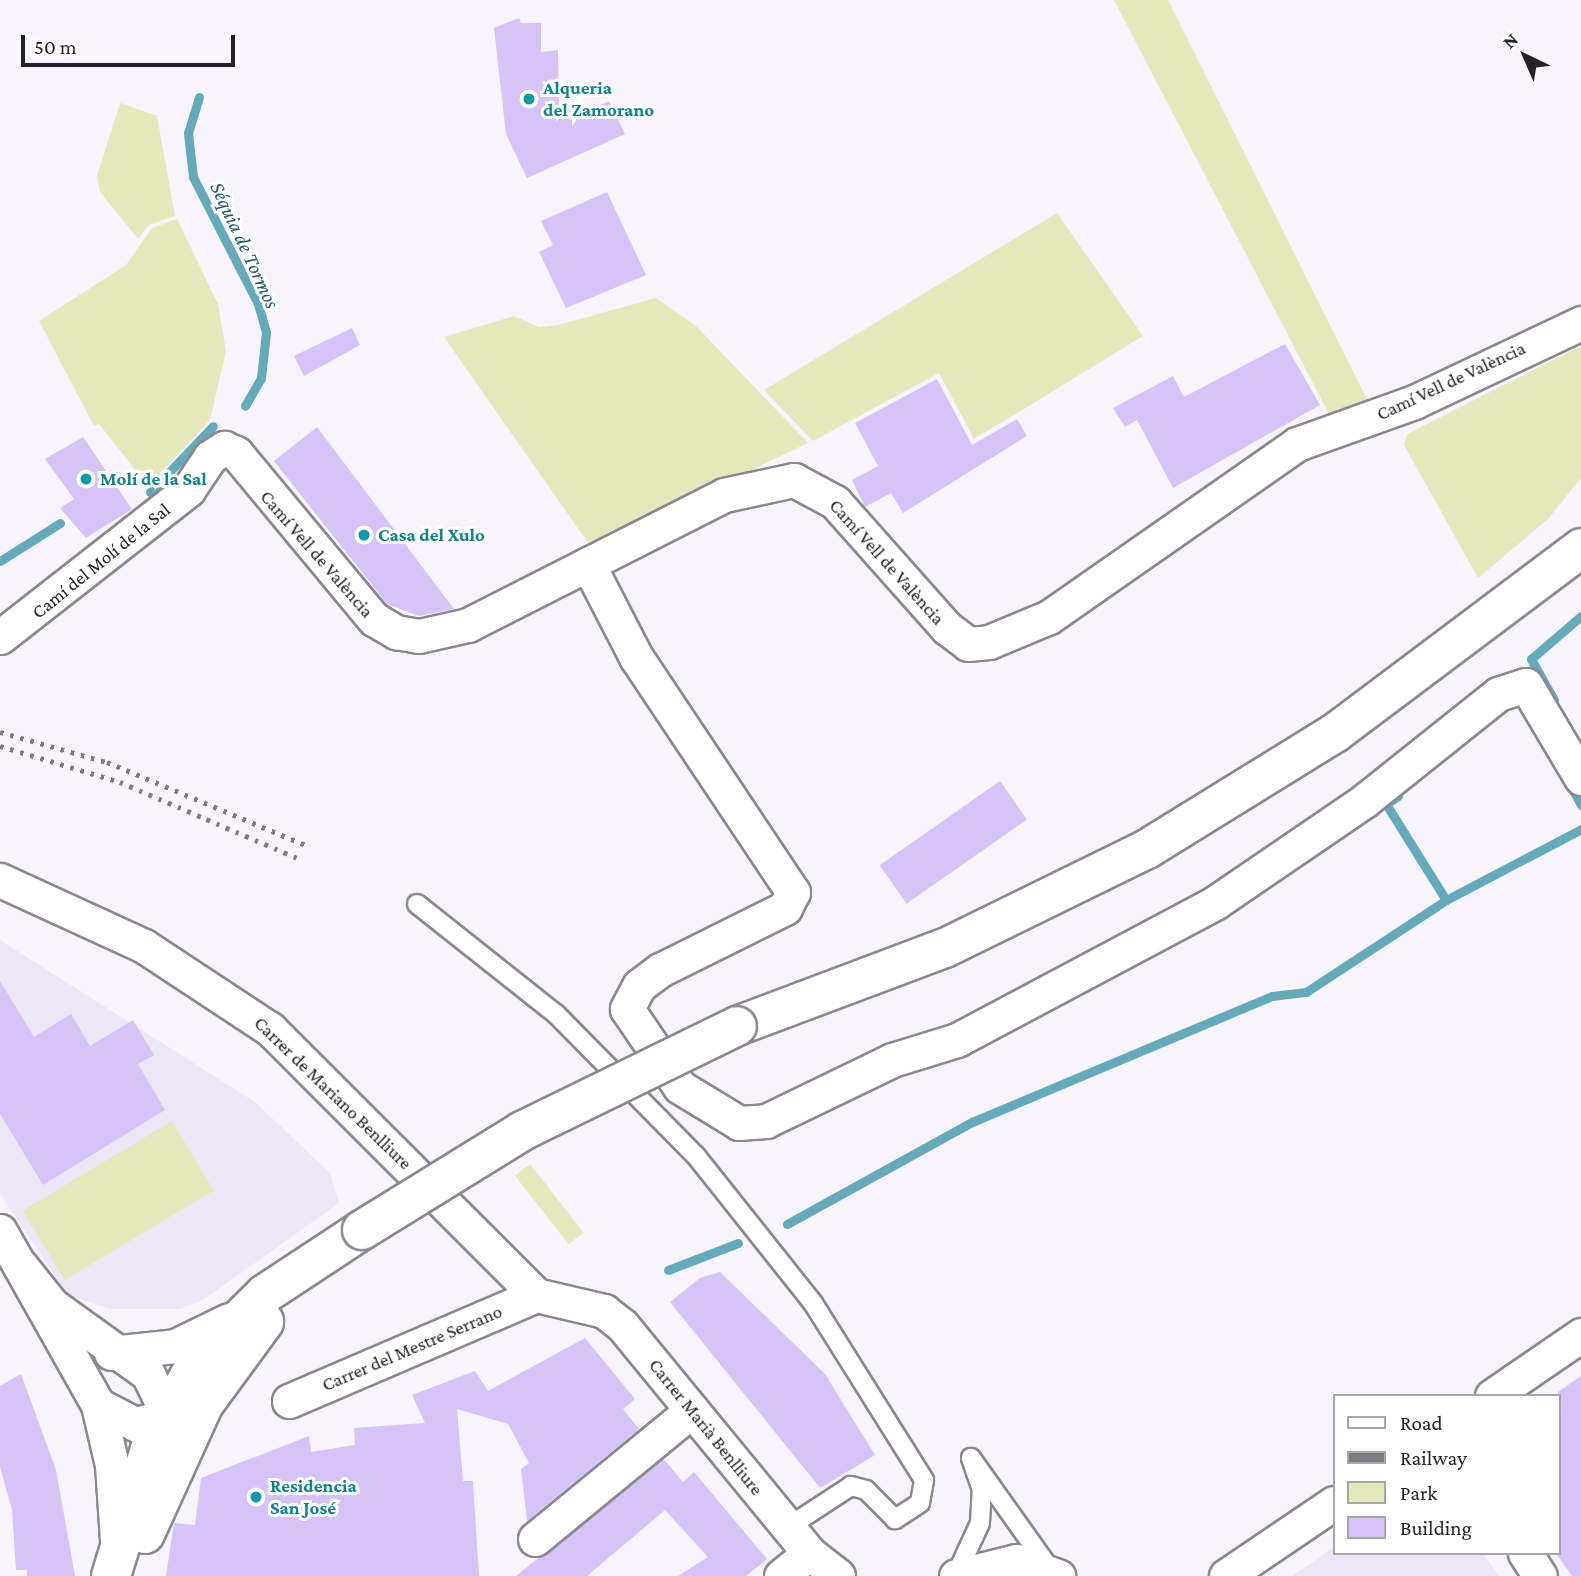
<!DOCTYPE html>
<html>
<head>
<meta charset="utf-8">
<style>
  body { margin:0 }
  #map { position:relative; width:1581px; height:1576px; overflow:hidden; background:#f7f4fd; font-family:"Crimson Pro",serif }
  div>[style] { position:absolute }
  .built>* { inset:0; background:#ece7f7 }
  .green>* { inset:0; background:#e3e9ba; transform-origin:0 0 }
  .stream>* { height:9px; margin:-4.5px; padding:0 4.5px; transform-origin:4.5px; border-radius:4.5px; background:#65aabb }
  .building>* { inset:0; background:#d6c4f8; transform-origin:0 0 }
  .roads { filter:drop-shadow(2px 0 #8a8890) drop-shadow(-2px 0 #8a8890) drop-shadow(0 2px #8a8890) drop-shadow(0 -2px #8a8890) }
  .lane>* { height:18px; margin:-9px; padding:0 9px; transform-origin:9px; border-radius:9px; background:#fff }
  .street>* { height:33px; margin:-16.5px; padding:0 16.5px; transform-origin:16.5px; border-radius:16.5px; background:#fff }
  .secondary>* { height:38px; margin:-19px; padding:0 19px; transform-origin:19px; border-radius:19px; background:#fff }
  .rail>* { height:5px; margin-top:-2.5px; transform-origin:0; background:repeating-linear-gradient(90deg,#7d7b81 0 3.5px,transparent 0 10.5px) }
  .bridges { filter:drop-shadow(2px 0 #8a8890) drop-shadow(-2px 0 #8a8890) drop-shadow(0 2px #8a8890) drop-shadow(0 -2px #8a8890) }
  .secondary-bridge>* { height:38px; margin:-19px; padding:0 19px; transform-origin:19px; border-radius:19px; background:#fff }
  .dots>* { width:19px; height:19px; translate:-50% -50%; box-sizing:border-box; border:4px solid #fff; border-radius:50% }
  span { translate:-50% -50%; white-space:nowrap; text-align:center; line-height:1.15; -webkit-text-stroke:6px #fff; paint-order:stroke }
  .culture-label { font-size:19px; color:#0d838f; font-weight:700 }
  .left { translate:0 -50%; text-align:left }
  .street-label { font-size:19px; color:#232225 }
  .water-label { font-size:21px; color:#235c69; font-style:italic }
  .legend { position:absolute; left:1333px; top:1394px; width:228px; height:161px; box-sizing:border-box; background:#fff; border:2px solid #a7a7a8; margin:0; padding:9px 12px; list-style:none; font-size:21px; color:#232225 }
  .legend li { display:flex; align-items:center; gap:14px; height:35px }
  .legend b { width:35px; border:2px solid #a7a7a8 }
  .north { position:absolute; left:1490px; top:21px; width:70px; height:70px; -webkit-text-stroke:5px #fff; paint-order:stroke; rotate:316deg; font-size:19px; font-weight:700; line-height:28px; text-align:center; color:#232225 }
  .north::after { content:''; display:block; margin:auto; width:24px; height:32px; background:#232225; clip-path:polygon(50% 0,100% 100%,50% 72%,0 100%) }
  .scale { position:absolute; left:21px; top:35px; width:214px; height:32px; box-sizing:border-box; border:4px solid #232225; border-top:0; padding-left:9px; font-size:21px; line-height:24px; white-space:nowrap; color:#232225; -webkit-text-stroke:5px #fff; paint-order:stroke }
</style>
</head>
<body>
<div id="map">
  <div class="built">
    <i style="clip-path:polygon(0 940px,255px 1102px,330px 1173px,339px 1203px,203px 1300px,180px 1309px,110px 1309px,68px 1295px,0 1194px)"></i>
    <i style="clip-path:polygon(1334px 1547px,1334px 1553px,1483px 1553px,1499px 1576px,1292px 1576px)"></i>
  </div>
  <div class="green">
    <i style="clip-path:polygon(1114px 0,1168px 0,1368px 401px,1331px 418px)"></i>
    <i style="clip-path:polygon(120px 103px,157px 116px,175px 216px,149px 225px,138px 239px,100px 192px,97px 176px)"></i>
    <i style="clip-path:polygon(1057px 213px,1143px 336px,1019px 412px,974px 439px,939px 373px,813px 441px,764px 390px)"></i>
    <i style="clip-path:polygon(177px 219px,218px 304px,226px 351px,210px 420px,148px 486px,99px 424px,94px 426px,39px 321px,126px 265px,152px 228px)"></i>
    <i style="clip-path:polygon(656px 298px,696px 326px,808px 443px,591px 547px,444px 337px,514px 316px,539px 327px,558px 325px)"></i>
    <i style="clip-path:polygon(1581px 346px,1581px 478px,1548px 519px,1478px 578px,1404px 445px,1407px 434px)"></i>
    <i style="left:172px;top:1121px;width:81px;height:174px;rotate:59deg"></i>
    <i style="left:530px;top:1164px;width:87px;height:19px;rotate:52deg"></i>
  </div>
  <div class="stream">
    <i style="left:199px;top:97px;width:38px;rotate:107deg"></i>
    <i style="left:188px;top:133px;width:44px;rotate:83.5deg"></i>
    <i style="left:193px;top:177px;width:143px;rotate:62.9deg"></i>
    <i style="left:258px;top:304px;width:29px;rotate:74deg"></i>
    <i style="left:266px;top:332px;width:46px;rotate:96.2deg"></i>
    <i style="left:261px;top:378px;width:32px;rotate:120deg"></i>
    <i style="left:150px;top:492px;width:91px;rotate:-46.3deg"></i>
    <i style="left:0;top:561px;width:71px;rotate:-32.3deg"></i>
    <i style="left:1554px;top:700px;width:47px;rotate:-119.3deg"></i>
    <i style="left:1531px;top:659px;width:66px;rotate:-40.7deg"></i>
    <i style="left:1570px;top:785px;width:23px;rotate:61deg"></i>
    <i style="left:1398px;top:796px;width:14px;rotate:146deg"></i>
    <i style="left:1386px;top:804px;width:113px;rotate:58deg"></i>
    <i style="left:787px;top:1224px;width:211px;rotate:-28.9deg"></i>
    <i style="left:972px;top:1122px;width:325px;rotate:-22.8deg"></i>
    <i style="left:1272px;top:996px;width:34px;rotate:-7deg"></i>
    <i style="left:1306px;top:992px;width:168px;rotate:-33.3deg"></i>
    <i style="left:1446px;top:900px;width:153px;rotate:-27.7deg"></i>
    <i style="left:668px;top:1270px;width:75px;rotate:-21.1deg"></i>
  </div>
  <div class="building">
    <i style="clip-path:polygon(519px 18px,521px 23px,541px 23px,541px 52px,558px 50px,559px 117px,572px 110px,575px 117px,609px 101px,625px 134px,527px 178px,506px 134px,494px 28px)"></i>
    <i style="clip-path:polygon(607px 192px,646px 275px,566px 308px,539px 252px,553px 245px,541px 221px)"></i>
    <i style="clip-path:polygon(352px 328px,360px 345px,304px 376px,294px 356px)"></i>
    <i style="clip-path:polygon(1285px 344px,1320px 405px,1173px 488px,1137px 420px,1125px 427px,1113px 408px,1173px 376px,1184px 397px)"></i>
    <i style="clip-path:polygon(937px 379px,972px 445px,1017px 419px,1027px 436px,903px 513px,891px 493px,865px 507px,852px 480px,878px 466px,855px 423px)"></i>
    <i style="clip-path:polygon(317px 427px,454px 609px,419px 616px,387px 604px,274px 461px)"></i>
    <i style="clip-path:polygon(83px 437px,132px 509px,86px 538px,60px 508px,74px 499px,45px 459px)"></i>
    <i style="left:1000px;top:781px;width:47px;height:147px;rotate:55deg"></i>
    <i style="clip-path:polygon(0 981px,34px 1037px,71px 1014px,90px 1046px,133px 1020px,154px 1055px,138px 1064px,165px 1110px,43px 1185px,0 1114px)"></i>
    <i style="clip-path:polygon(720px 1272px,825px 1374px,875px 1455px,820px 1488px,670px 1302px,700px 1278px)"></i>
    <i style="clip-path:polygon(585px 1338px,635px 1399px,623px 1409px,639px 1429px,527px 1521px,521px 1469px,529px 1463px,508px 1424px,457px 1409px,463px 1481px,473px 1481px,479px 1576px,166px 1576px,174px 1523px,195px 1525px,201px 1478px,309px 1436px,311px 1452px,355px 1445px,354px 1428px,425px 1423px,412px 1395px,475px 1371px,488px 1391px)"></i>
    <i style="clip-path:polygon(21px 1374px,56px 1470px,75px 1576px,27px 1576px,27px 1570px,16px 1570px,12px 1510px,0 1467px,0 1386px)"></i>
    <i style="clip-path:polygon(1581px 1376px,1581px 1576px,1572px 1576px,1558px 1556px,1558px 1392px)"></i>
    <i style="clip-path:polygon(663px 1458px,683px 1482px,694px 1472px,767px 1559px,746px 1576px,678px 1576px,708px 1557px,665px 1510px,587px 1576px,516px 1576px)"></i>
  </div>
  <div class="roads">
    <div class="lane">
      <i style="left:417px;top:904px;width:177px;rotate:38.4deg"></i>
      <i style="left:556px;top:1014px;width:199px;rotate:45.4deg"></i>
      <i style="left:696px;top:1156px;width:188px;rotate:51.5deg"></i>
      <i style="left:813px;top:1303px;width:209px;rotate:57.9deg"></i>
      <i style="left:924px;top:1480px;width:23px;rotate:100deg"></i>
      <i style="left:920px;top:1503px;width:30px;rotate:147deg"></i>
      <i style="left:895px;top:1519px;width:41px;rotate:-135deg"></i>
      <i style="left:866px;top:1490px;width:16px;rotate:-165deg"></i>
      <i style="left:851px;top:1486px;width:75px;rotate:146.9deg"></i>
      <i style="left:957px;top:1573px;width:55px;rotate:-65.3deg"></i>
      <i style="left:980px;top:1523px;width:33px;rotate:-87deg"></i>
      <i style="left:982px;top:1490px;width:34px;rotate:-109deg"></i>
      <i style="left:971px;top:1458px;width:131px;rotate:54.6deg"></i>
    </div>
    <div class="street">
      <i style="left:588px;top:564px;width:105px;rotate:62.7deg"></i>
      <i style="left:636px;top:657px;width:283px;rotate:56.3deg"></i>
      <i style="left:793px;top:892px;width:18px;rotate:117deg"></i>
      <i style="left:785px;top:908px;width:140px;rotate:153.6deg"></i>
      <i style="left:660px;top:970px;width:26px;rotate:143deg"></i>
      <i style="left:639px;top:986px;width:26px;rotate:118deg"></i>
      <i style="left:627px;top:1009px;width:94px;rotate:55.8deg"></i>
      <i style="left:680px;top:1087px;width:69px;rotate:31.4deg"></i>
      <i style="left:739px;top:1123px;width:27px;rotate:-4deg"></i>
      <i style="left:766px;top:1121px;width:140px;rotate:-25.8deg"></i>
      <i style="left:892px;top:1060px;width:68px;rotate:-17.1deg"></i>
      <i style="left:957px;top:1040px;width:293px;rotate:-28deg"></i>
      <i style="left:1216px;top:902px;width:179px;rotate:-34.3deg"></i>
      <i style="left:1364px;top:801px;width:171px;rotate:-38.6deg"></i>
      <i style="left:1498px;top:694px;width:29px;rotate:-18deg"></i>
      <i style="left:1526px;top:685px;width:108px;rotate:59.4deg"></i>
      <i style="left:0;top:637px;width:239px;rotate:-38deg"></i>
      <i style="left:188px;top:490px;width:40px;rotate:-56deg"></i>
      <i style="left:210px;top:457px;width:17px;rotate:-33deg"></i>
      <i style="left:224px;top:448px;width:13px;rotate:23deg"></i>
      <i style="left:236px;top:453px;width:216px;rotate:50.3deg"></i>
      <i style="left:374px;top:619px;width:26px;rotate:31deg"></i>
      <i style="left:396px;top:632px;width:23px;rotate:10deg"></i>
      <i style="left:419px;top:636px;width:50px;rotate:-12.7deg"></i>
      <i style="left:468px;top:625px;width:287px;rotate:-26.9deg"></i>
      <i style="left:724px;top:495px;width:72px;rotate:-12.1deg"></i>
      <i style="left:794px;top:480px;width:47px;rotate:28.2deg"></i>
      <i style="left:835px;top:502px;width:169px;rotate:48.4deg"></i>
      <i style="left:947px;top:628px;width:26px;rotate:37deg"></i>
      <i style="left:968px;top:644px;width:21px;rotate:-5deg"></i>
      <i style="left:989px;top:642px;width:65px;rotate:-22.6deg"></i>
      <i style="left:1049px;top:617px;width:302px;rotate:-34.9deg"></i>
      <i style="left:1297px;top:444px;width:124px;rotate:-19.7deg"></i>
      <i style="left:1414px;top:402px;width:185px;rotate:-25.3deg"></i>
      <i style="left:0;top:880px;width:158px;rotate:24.6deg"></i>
      <i style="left:144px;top:946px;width:151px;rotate:33.4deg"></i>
      <i style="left:270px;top:1029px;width:376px;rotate:45deg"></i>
      <i style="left:536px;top:1295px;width:70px;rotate:13.2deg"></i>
      <i style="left:604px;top:1311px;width:23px;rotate:38deg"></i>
      <i style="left:622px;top:1325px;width:295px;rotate:50.6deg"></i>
      <i style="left:809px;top:1553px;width:37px;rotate:38deg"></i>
      <i style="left:0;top:1231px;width:200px;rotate:60.6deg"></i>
      <i style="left:98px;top:1405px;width:62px;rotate:76.9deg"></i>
      <i style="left:112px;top:1465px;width:75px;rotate:86.2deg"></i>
      <i style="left:21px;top:1266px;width:50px;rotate:51.5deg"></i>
      <i style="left:52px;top:1305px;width:118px;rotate:35.7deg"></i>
      <i style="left:148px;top:1374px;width:32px;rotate:64deg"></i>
      <i style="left:162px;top:1403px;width:33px;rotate:81deg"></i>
      <i style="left:111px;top:1353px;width:64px;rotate:-6.2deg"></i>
      <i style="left:175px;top:1346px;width:60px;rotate:-25.7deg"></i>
      <i style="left:1492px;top:1396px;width:108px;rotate:-34.4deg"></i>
      <i style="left:289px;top:1401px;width:269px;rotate:-23.2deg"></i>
      <i style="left:98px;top:1405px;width:42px;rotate:27.2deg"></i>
      <i style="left:135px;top:1424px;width:49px;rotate:-14deg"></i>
      <i style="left:535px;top:1539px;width:203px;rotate:-39.4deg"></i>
      <i style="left:1525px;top:1553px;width:27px;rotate:57deg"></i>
      <i style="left:781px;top:1576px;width:36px;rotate:-39deg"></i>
      <i style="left:956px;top:1576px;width:62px;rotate:-14deg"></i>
      <i style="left:1016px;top:1561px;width:45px;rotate:19.7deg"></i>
      <i style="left:1226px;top:1576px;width:130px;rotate:-34.1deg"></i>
    </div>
    <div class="secondary">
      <i style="left:737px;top:1026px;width:222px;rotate:-20.6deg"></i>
      <i style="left:945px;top:948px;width:225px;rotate:-26.1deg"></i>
      <i style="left:1147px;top:849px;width:221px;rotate:-31.7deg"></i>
      <i style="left:1335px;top:733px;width:308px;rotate:-36.9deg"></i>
      <i style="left:145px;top:1534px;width:143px;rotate:-65.6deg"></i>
      <i style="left:204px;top:1404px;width:102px;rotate:-53.8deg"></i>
      <i style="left:111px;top:1576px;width:133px;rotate:-72.9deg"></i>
      <i style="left:150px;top:1449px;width:101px;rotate:-61.7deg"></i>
      <i style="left:198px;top:1360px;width:94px;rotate:-44.6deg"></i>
      <i style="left:265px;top:1294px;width:116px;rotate:-33.4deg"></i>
    </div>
  </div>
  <div class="rail">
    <i style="left:0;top:732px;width:111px;rotate:15.7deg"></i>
    <i style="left:107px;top:762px;width:218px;rotate:22.7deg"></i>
    <i style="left:0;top:746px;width:125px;rotate:16.7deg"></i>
    <i style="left:120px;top:782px;width:196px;rotate:23.2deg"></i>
  </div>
  <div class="bridges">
    <div class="secondary-bridge">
      <i style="left:362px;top:1230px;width:188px;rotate:-31.7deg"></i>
      <i style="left:522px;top:1131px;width:239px;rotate:-26deg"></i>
    </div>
  </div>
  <div class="dots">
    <i style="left:529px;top:99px;background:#0f9aa8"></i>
    <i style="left:86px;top:479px;background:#0f9aa8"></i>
    <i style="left:364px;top:535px;background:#0f9aa8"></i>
    <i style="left:256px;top:1497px;background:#0f9aa8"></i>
  </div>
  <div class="culture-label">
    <span class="left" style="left:543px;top:99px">Alqueria<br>del Zamorano</span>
    <span class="left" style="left:100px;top:479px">Molí de la Sal</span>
    <span class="left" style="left:378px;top:535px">Casa del Xulo</span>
    <span class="left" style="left:270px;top:1497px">Residencia<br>San José</span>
  </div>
  <div class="street-label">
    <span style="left:1451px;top:381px;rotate:-25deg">Camí Vell de València</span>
    <span style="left:317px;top:554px;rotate:49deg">Camí Vell de València</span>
    <span style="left:101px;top:561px;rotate:-39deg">Camí del Molí de la Sal</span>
    <span style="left:887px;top:562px;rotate:48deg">Camí Vell de València</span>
    <span style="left:333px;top:1093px;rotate:44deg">Carrer de Mariano Benlliure</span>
    <span style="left:412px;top:1348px;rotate:-23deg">Carrer del Mestre Serrano</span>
    <span style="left:706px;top:1427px;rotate:51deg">Carrer Marià Benlliure</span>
  </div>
  <div class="water-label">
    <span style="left:245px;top:245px;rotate:65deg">Séquia de Tormos</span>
  </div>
  <ul class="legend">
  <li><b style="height:9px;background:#fff"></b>Road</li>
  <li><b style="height:9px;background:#7d7b81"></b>Railway</li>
  <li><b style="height:19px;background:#e3e9ba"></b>Park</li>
  <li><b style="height:19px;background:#d6c4f8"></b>Building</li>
  </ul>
  <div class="north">N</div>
  <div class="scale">50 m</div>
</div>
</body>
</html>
